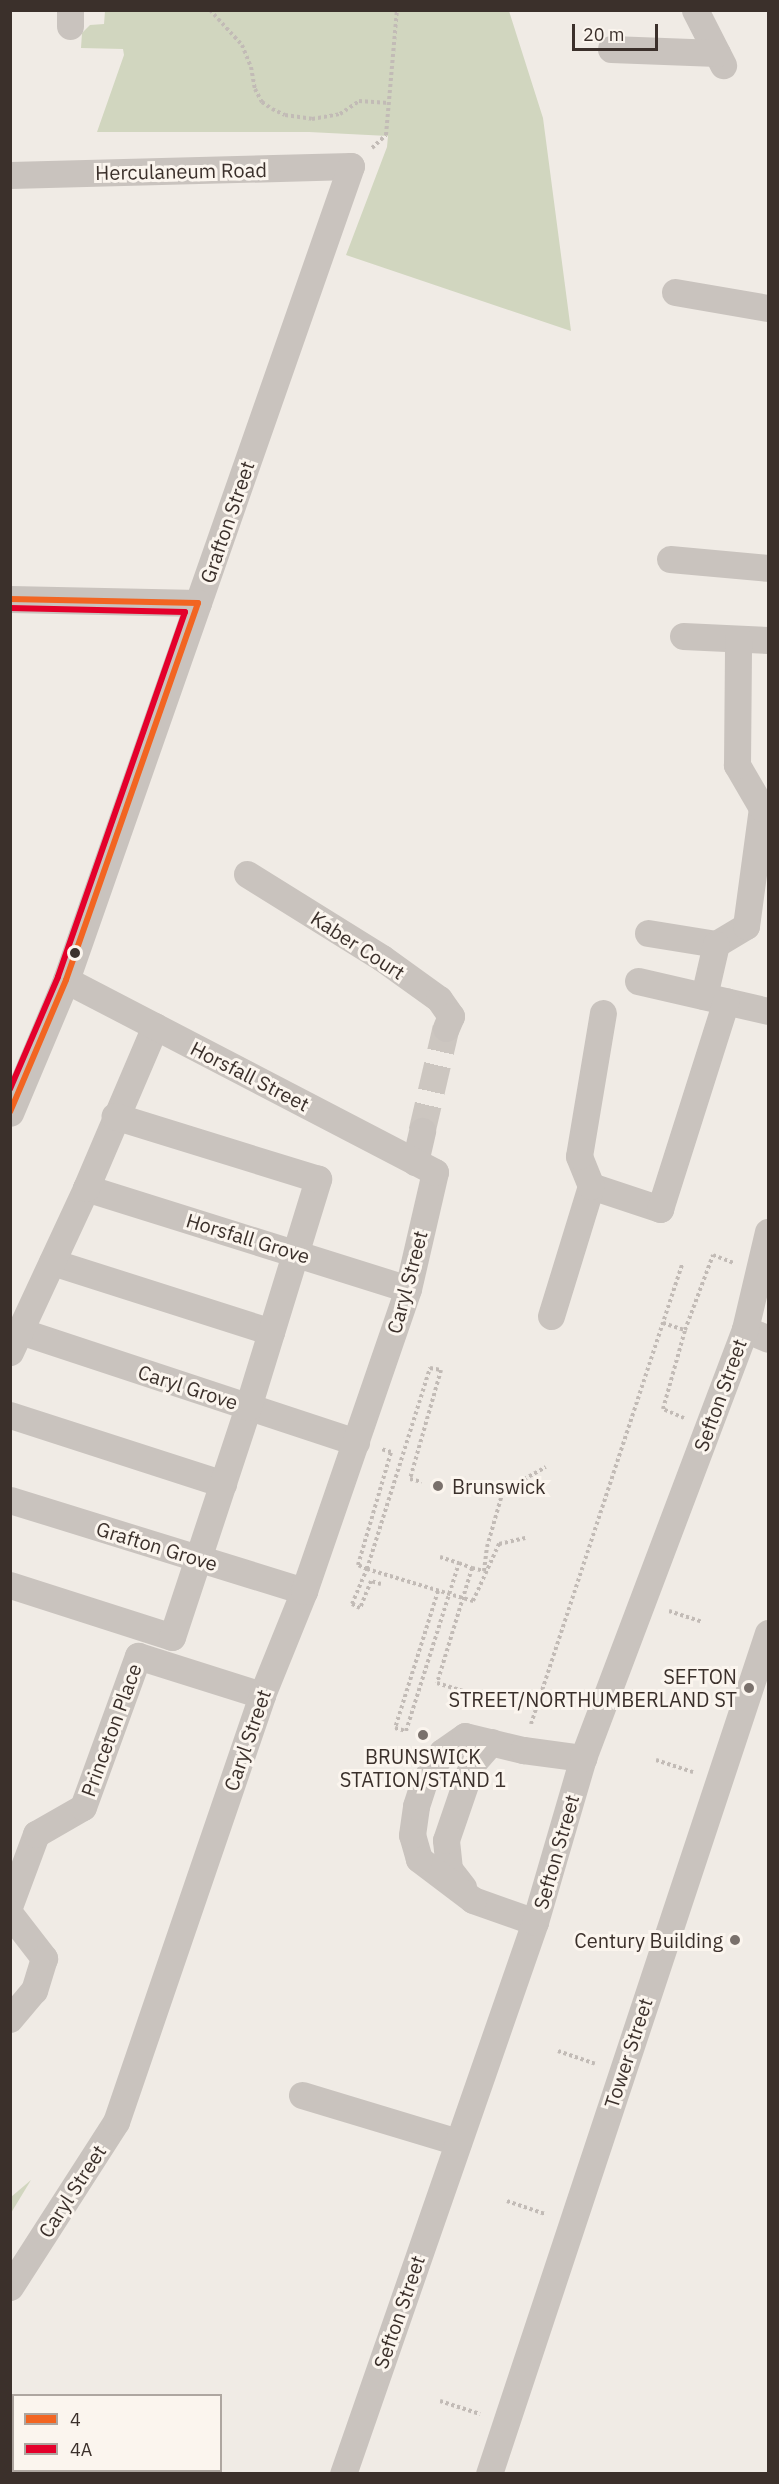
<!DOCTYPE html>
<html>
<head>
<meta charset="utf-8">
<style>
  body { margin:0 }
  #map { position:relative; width:779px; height:2484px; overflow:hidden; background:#f0ebe5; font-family:"IBM Plex Sans",sans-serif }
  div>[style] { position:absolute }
  .green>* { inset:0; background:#d1d6bf }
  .minor-tunnel>* { height:27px; margin-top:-13.5px; transform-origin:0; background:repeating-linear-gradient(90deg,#ccc6c0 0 27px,transparent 0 41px) }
  .path>* { height:4px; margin-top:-2px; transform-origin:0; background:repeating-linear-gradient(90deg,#c2bbb6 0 3px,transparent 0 6px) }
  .minor>* { height:27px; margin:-13.5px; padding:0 13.5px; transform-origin:13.5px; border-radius:13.5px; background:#c9c3be }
  .path-bridge>* { height:4px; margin-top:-2px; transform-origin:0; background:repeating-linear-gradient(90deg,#c2bbb6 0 3px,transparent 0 6px) }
  .bus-1>* { height:6px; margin:-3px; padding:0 3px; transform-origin:3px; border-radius:3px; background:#f26522 }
  .bus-2>* { height:6px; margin:-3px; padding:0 3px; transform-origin:3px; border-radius:3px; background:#e4002b }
  .dots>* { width:16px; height:16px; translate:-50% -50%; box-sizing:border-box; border:3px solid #fbf5ee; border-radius:50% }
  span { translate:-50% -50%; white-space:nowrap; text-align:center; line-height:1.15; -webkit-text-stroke:6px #fbf5ee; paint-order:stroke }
  .street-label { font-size:20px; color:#3b302b }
  .poi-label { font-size:20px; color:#3b302b }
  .left { translate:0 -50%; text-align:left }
  .right { translate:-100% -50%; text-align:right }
  .frame { position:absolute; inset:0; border:12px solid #3b302b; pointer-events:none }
  .legend { position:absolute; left:12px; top:2394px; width:210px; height:78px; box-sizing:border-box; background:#fbf5ee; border:2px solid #aea6a0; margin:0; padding:8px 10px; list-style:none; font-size:18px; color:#3b302b }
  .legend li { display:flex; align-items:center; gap:12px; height:30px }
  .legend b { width:30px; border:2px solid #aea6a0 }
  .scale { position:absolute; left:572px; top:24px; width:86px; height:27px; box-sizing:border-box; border:3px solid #3b302b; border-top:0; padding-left:8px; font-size:18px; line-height:21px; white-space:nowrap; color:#3b302b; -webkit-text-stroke:4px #fbf5ee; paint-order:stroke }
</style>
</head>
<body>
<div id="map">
  <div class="green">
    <i style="clip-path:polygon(105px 11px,509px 11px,543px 118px,571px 331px,346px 255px,387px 147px,388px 136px,309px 132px,97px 132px,124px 55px,123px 49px,81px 48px,82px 33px,90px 25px,104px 24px)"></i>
    <i style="clip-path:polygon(31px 2180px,11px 2213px,11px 2197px)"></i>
  </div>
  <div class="minor-tunnel">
    <i style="left:422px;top:1131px;width:106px;rotate:-76.9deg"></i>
  </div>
  <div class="path">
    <i style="left:210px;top:10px;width:47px;rotate:47.6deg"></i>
    <i style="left:242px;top:45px;width:24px;rotate:68deg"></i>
    <i style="left:251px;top:67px;width:22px;rotate:80deg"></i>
    <i style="left:255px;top:89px;width:15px;rotate:62deg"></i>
    <i style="left:262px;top:102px;width:12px;rotate:35deg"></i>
    <i style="left:272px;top:109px;width:14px;rotate:25deg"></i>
    <i style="left:285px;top:115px;width:27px;rotate:8deg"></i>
    <i style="left:312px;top:119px;width:28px;rotate:-10deg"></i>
    <i style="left:340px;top:114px;width:23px;rotate:-34deg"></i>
    <i style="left:359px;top:101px;width:30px;rotate:4deg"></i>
    <i style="left:372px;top:148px;width:19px;rotate:-43deg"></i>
    <i style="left:386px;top:135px;width:125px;rotate:-85deg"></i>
    <i style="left:663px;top:1323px;width:23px;rotate:18deg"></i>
    <i style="left:684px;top:1418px;width:23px;rotate:-157deg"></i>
    <i style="left:663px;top:1409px;width:82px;rotate:-74.4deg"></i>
    <i style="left:685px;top:1330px;width:80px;rotate:-69.5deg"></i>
    <i style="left:713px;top:1255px;width:22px;rotate:21deg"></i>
    <i style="left:440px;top:1557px;width:20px;rotate:18deg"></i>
    <i style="left:472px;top:1568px;width:12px;rotate:14deg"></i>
    <i style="left:484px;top:1571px;width:24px;rotate:-83deg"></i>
    <i style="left:487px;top:1547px;width:58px;rotate:-74.1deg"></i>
    <i style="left:503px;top:1491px;width:49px;rotate:-29.2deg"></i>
    <i style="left:367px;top:1569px;width:10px;rotate:-156deg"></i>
    <i style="left:358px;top:1565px;width:118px;rotate:-73.7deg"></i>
    <i style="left:391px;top:1452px;width:10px;rotate:-163deg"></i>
    <i style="left:381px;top:1584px;width:10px;rotate:-163deg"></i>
    <i style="left:371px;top:1581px;width:29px;rotate:112deg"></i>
    <i style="left:360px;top:1608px;width:9px;rotate:-153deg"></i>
    <i style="left:352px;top:1604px;width:38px;rotate:-67deg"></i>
    <i style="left:367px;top:1569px;width:211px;rotate:-72.6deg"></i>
    <i style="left:430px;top:1368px;width:11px;rotate:10deg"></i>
    <i style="left:441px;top:1370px;width:113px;rotate:105.9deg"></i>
    <i style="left:410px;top:1479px;width:12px;rotate:14deg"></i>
    <i style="left:438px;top:1591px;width:144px;rotate:107.4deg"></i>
    <i style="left:395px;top:1728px;width:11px;rotate:15deg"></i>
    <i style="left:406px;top:1731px;width:176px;rotate:-72.5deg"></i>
    <i style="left:459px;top:1563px;width:14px;rotate:21deg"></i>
    <i style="left:472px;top:1568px;width:120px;rotate:106.9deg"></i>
    <i style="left:437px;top:1683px;width:44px;rotate:17.2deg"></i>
    <i style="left:473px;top:1601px;width:63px;rotate:-65.5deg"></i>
    <i style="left:499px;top:1544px;width:27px;rotate:-13deg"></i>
    <i style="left:669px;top:1611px;width:35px;rotate:18deg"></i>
    <i style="left:531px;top:1724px;width:485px;rotate:-71.8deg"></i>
    <i style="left:656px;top:1760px;width:39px;rotate:18deg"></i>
    <i style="left:558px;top:2051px;width:39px;rotate:19deg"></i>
    <i style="left:507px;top:2201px;width:40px;rotate:18.9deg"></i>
    <i style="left:440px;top:2401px;width:42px;rotate:18deg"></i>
  </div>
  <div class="minor">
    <i style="left:695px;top:10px;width:62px;rotate:63deg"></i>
    <i style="left:70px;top:26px;width:16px;rotate:-90deg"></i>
    <i style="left:611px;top:49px;width:106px;rotate:2.2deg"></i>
    <i style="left:10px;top:175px;width:341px;rotate:-1.5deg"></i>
    <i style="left:351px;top:166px;width:862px;rotate:109.3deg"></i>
    <i style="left:66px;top:980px;width:144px;rotate:112.8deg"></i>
    <i style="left:675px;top:292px;width:94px;rotate:9.8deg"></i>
    <i style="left:670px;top:559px;width:98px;rotate:5.2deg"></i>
    <i style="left:10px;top:599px;width:188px;rotate:1.2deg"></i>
    <i style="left:683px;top:636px;width:85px;rotate:2.7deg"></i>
    <i style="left:247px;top:874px;width:159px;rotate:31.9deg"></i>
    <i style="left:382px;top:958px;width:70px;rotate:35.7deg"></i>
    <i style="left:439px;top:999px;width:21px;rotate:55deg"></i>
    <i style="left:451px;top:1016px;width:13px;rotate:113deg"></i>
    <i style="left:648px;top:933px;width:69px;rotate:9.2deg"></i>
    <i style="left:716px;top:944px;width:35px;rotate:-31deg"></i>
    <i style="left:746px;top:926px;width:119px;rotate:-82.3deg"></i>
    <i style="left:762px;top:808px;width:50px;rotate:-120.2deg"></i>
    <i style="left:737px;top:765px;width:126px;rotate:-89.5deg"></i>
    <i style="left:638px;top:981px;width:133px;rotate:13deg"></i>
    <i style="left:704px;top:996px;width:53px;rotate:-77deg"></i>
    <i style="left:415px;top:1162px;width:32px;rotate:-77deg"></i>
    <i style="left:591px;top:1186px;width:73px;rotate:18.4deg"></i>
    <i style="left:660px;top:1209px;width:218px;rotate:-72.4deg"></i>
    <i style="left:86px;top:1188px;width:337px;rotate:17.4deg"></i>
    <i style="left:52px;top:1262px;width:230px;rotate:17.7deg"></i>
    <i style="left:551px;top:1316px;width:136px;rotate:-72.9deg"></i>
    <i style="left:591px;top:1186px;width:32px;rotate:-112deg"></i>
    <i style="left:579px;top:1156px;width:145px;rotate:-80.5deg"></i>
    <i style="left:745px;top:1329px;width:25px;rotate:23deg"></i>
    <i style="left:20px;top:1331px;width:354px;rotate:18.3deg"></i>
    <i style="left:10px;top:1352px;width:181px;rotate:-65.1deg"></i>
    <i style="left:86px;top:1188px;width:176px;rotate:-66.9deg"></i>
    <i style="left:10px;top:1415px;width:224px;rotate:17.9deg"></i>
    <i style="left:10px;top:1500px;width:308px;rotate:17.2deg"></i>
    <i style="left:10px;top:1585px;width:170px;rotate:17.8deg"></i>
    <i style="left:172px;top:1637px;width:242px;rotate:-71.7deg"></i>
    <i style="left:248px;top:1407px;width:239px;rotate:-72.9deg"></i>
    <i style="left:318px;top:1179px;width:213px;rotate:-162.8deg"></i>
    <i style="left:463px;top:1887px;width:23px;rotate:-128deg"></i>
    <i style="left:449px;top:1869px;width:29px;rotate:-96deg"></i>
    <i style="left:446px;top:1840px;width:80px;rotate:-71.1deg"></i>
    <i style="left:472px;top:1764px;width:29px;rotate:-49deg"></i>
    <i style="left:10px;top:1904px;width:75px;rotate:-69.6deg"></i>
    <i style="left:36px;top:1834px;width:54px;rotate:-29.9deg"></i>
    <i style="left:83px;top:1807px;width:161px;rotate:-70deg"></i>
    <i style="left:138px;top:1656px;width:130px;rotate:17.5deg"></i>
    <i style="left:10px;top:1914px;width:56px;rotate:52.3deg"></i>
    <i style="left:44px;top:1958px;width:34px;rotate:107deg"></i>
    <i style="left:34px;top:1990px;width:38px;rotate:130deg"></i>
    <i style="left:535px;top:1922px;width:66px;rotate:-160.5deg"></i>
    <i style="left:473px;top:1900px;width:68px;rotate:-142.8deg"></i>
    <i style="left:419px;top:1859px;width:25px;rotate:-106deg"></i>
    <i style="left:412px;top:1835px;width:29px;rotate:-82deg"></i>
    <i style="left:416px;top:1806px;width:25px;rotate:-72deg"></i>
    <i style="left:424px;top:1782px;width:35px;rotate:-59deg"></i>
    <i style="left:442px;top:1752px;width:28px;rotate:-35deg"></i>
    <i style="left:465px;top:1736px;width:60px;rotate:13.6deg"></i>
    <i style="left:523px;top:1750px;width:61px;rotate:7.6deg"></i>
    <i style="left:302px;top:2095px;width:163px;rotate:16.8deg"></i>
    <i style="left:10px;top:2287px;width:196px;rotate:-57.3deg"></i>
    <i style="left:116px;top:2122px;width:451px;rotate:-71.1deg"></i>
    <i style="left:262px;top:1695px;width:112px;rotate:-68deg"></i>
    <i style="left:304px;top:1591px;width:319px;rotate:-71deg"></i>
    <i style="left:408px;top:1289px;width:120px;rotate:-77deg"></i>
    <i style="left:435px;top:1172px;width:416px;rotate:-152.5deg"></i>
    <i style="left:343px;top:2474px;width:584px;rotate:-70.82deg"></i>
    <i style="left:535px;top:1922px;width:171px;rotate:-73.7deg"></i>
    <i style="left:583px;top:1758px;width:459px;rotate:-69.3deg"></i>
    <i style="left:745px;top:1329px;width:100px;rotate:-76.7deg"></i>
    <i style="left:489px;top:2474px;width:886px;rotate:-71.65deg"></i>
  </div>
  <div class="path-bridge">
    <i style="left:367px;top:1569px;width:111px;rotate:16.8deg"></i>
  </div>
  <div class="bus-1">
    <i style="left:10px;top:599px;width:188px;rotate:1.2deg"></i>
    <i style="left:198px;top:603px;width:399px;rotate:109.3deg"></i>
    <i style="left:66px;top:980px;width:143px;rotate:113deg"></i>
  </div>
  <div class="bus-2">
    <i style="left:10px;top:608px;width:175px;rotate:1.3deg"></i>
    <i style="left:185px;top:612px;width:386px;rotate:109.2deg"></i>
    <i style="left:58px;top:977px;width:122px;rotate:113.2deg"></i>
  </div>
  <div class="dots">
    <i style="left:75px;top:953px;background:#3b302b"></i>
    <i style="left:438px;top:1486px;background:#7a716c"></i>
    <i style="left:749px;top:1688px;background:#7a716c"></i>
    <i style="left:423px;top:1735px;background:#7a716c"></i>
    <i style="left:735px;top:1940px;background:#7a716c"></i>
  </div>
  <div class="street-label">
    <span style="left:181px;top:171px;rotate:-1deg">Herculaneum Road</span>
    <span style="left:227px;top:522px;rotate:-71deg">Grafton Street</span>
    <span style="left:358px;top:945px;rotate:33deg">Kaber Court</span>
    <span style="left:250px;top:1076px;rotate:27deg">Horsfall Street</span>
    <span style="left:248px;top:1238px;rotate:17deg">Horsfall Grove</span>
    <span style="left:407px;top:1282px;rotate:-75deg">Caryl Street</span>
    <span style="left:188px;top:1387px;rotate:18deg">Caryl Grove</span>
    <span style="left:720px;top:1395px;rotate:-70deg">Sefton Street</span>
    <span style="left:157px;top:1546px;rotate:17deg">Grafton Grove</span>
    <span style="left:111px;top:1730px;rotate:-70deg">Princeton Place</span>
    <span style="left:247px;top:1740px;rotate:-71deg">Caryl Street</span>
    <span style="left:556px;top:1852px;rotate:-74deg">Sefton Street</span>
    <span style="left:628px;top:2053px;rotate:-72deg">Tower Street</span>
    <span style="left:72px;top:2191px;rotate:-57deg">Caryl Street</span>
    <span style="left:399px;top:2312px;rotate:-71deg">Sefton Street</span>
  </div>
  <div class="poi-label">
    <span class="left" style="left:452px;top:1486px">Brunswick</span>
    <span class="right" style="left:737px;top:1688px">SEFTON<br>STREET/NORTHUMBERLAND ST</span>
    <span style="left:423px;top:1768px">BRUNSWICK<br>STATION/STAND 1</span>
    <span class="right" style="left:723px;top:1940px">Century Building</span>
  </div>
  <div class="frame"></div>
  <ul class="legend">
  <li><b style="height:8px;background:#f26522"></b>4</li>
  <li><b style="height:8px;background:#e4002b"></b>4A</li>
  </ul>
  <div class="scale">20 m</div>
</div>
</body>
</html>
